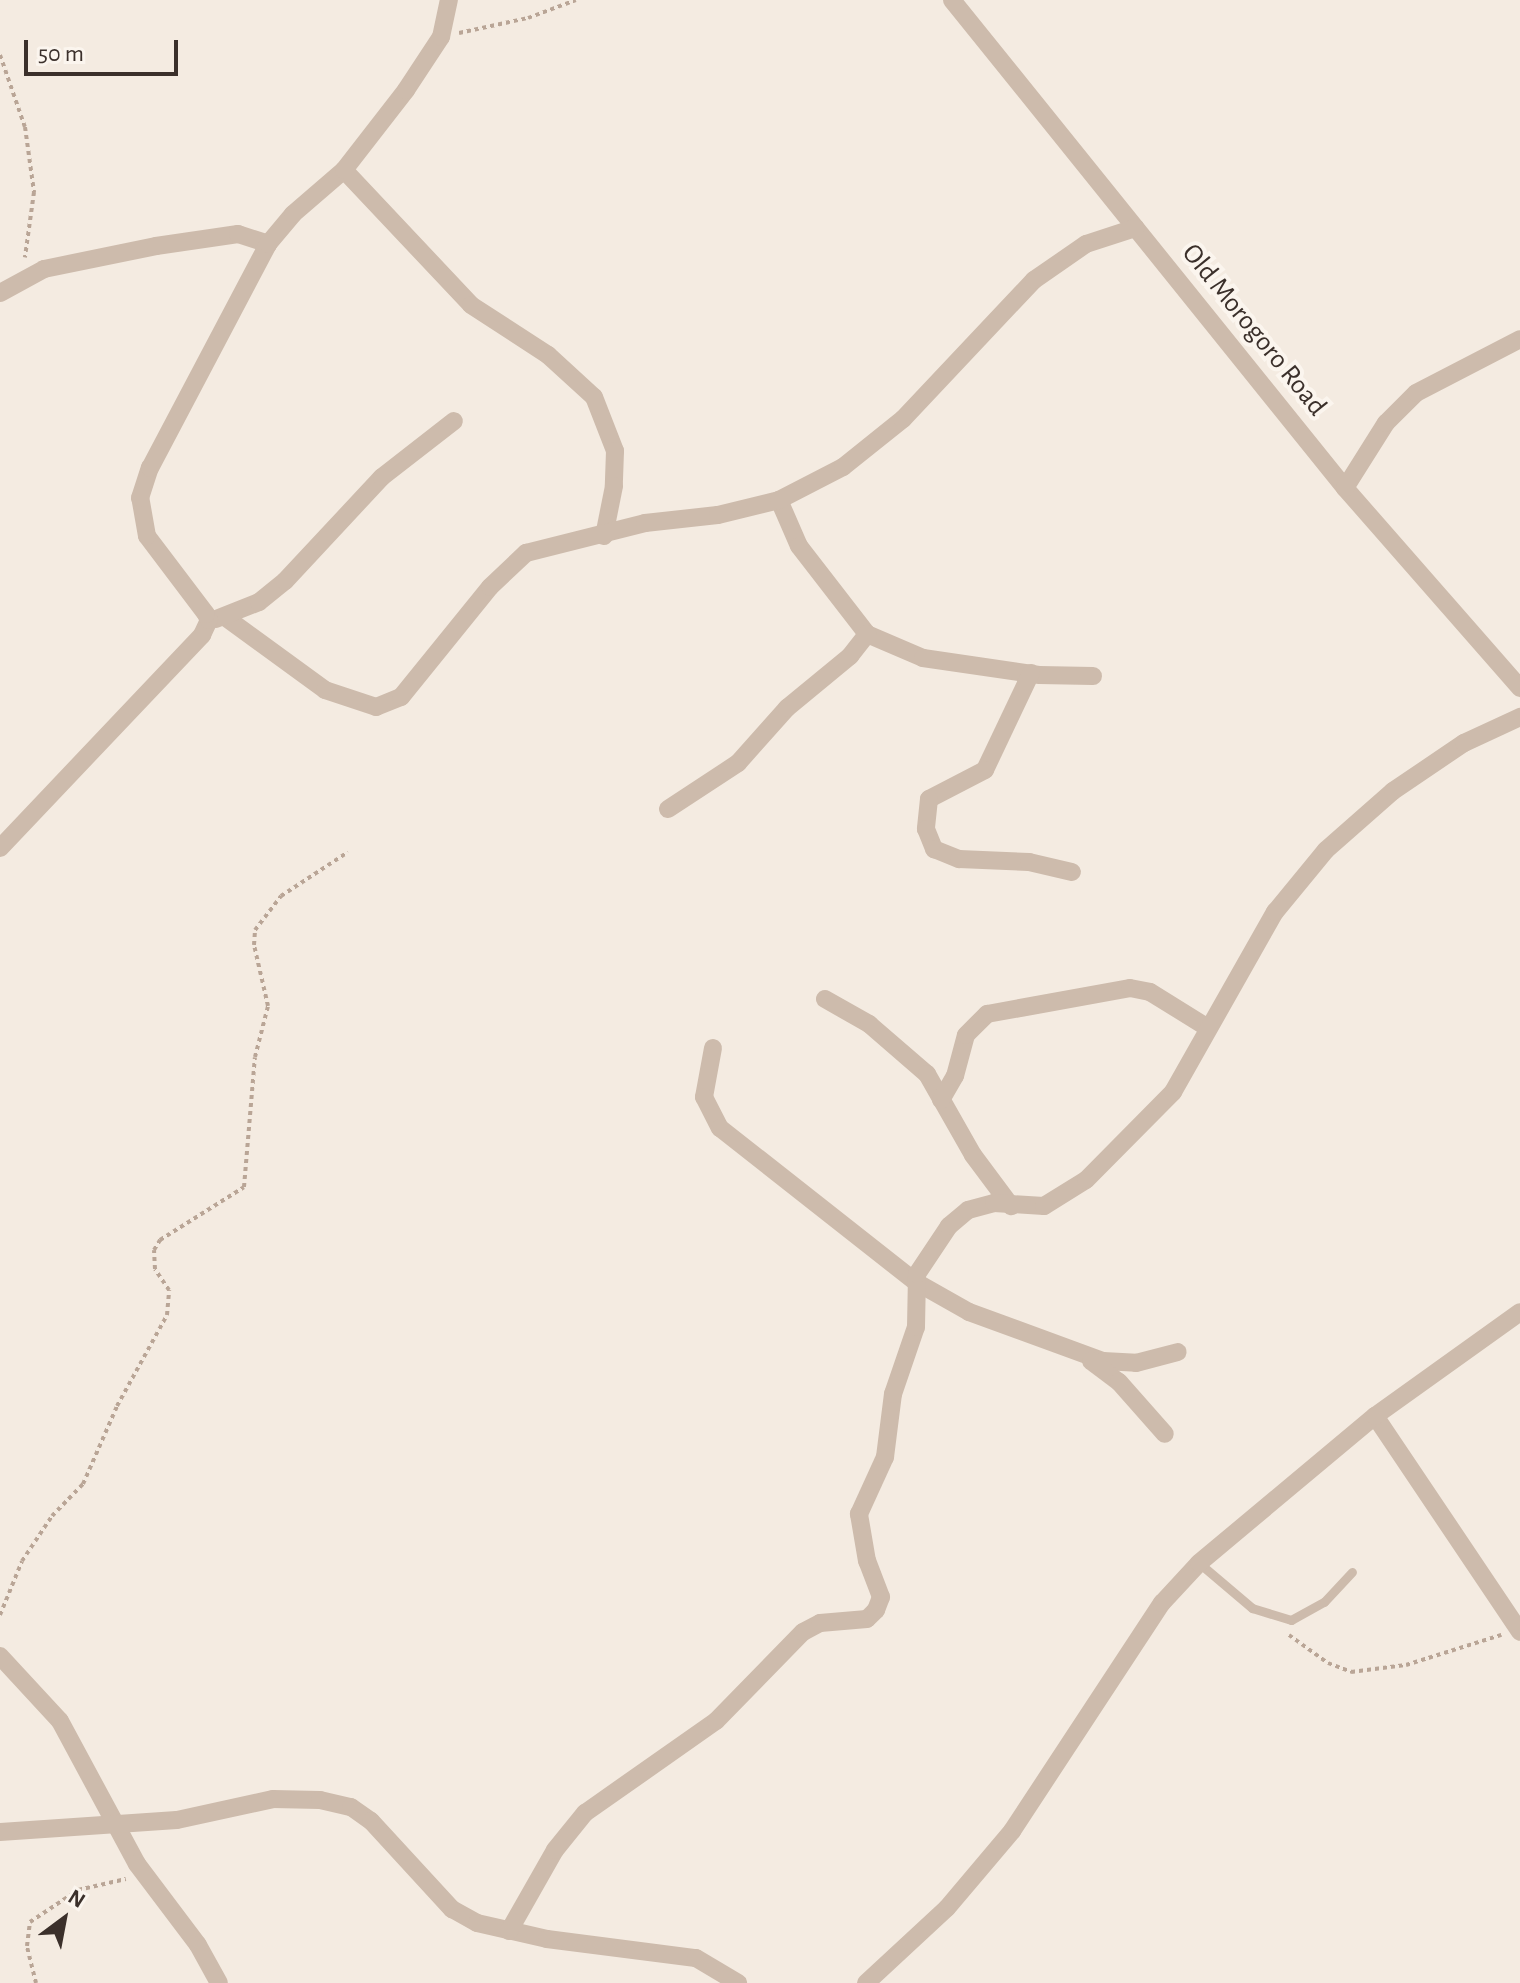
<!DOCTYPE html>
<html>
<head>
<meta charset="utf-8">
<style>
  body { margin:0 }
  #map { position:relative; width:1520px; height:1983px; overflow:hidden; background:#f4ebe1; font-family:"Alegreya Sans",sans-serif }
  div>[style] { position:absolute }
  .path>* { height:4px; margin-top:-2px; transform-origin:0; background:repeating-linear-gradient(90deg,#b9a596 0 4px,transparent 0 8px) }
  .service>* { height:9px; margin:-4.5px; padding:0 4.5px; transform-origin:4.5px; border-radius:4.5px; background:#cdbbac }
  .minor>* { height:18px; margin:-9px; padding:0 9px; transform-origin:9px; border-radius:9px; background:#cdbbac }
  span { translate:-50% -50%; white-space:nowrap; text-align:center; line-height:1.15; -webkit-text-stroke:8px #fbf5ee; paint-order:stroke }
  .street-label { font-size:28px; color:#3b302b }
  .north { position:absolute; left:24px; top:1879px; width:80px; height:80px; -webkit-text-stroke:6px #fbf5ee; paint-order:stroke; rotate:32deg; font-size:22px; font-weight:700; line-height:32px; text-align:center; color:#3b302b }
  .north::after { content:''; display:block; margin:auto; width:28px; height:36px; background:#3b302b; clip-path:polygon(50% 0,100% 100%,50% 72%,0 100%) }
  .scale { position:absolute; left:24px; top:40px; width:154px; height:36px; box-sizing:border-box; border:4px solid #3b302b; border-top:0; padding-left:10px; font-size:24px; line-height:28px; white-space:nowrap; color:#3b302b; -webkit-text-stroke:6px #fbf5ee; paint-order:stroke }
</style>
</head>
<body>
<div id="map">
  <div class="path">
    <i style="left:459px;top:33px;width:71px;rotate:-12.3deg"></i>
    <i style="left:528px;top:18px;width:51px;rotate:-20.6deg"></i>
    <i style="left:0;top:55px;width:76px;rotate:70.9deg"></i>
    <i style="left:25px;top:127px;width:66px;rotate:82.1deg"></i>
    <i style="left:34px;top:192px;width:66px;rotate:97.9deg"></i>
    <i style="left:0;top:1615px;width:58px;rotate:-67.8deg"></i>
    <i style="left:22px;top:1561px;width:54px;rotate:-56.3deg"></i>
    <i style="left:52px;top:1516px;width:45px;rotate:-45.9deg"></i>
    <i style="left:83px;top:1484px;width:85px;rotate:-66.4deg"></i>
    <i style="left:117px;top:1406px;width:104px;rotate:-61.2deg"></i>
    <i style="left:167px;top:1315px;width:25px;rotate:-85deg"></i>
    <i style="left:169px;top:1290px;width:25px;rotate:-124deg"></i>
    <i style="left:155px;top:1269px;width:19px;rotate:-93deg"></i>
    <i style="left:154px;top:1250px;width:12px;rotate:-59deg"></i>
    <i style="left:160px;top:1240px;width:99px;rotate:-32.2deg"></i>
    <i style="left:244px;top:1187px;width:130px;rotate:-85.2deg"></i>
    <i style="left:255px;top:1057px;width:53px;rotate:-75.7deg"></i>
    <i style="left:268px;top:1006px;width:63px;rotate:-102.9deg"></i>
    <i style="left:254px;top:945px;width:15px;rotate:-86deg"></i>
    <i style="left:255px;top:930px;width:43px;rotate:-52.6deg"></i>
    <i style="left:281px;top:896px;width:80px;rotate:-33.3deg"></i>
    <i style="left:1289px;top:1635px;width:48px;rotate:35.7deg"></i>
    <i style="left:1328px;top:1663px;width:25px;rotate:21deg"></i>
    <i style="left:1351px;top:1672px;width:55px;rotate:-7.3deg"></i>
    <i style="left:1406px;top:1665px;width:100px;rotate:-17.5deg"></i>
    <i style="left:36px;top:1983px;width:38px;rotate:-104deg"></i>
    <i style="left:27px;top:1946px;width:24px;rotate:-83deg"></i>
    <i style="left:30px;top:1922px;width:58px;rotate:-33.7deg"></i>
    <i style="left:78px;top:1890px;width:49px;rotate:-12.9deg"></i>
  </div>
  <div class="service">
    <i style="left:1199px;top:1563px;width:70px;rotate:40.3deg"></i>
    <i style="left:1252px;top:1608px;width:41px;rotate:17.1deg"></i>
    <i style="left:1291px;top:1620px;width:38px;rotate:-29deg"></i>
    <i style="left:1324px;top:1602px;width:41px;rotate:-47deg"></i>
  </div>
  <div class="minor">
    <i style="left:952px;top:0;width:627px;rotate:51.15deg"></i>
    <i style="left:1345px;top:488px;width:266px;rotate:48.8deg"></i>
    <i style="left:344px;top:170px;width:185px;rotate:46.7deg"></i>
    <i style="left:471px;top:305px;width:92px;rotate:33deg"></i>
    <i style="left:548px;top:355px;width:62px;rotate:42.4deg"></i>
    <i style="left:594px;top:397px;width:58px;rotate:68.7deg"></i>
    <i style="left:615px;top:451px;width:35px;rotate:92deg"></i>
    <i style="left:614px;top:486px;width:51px;rotate:101.3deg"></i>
    <i style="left:0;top:293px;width:50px;rotate:-28.6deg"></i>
    <i style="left:44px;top:269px;width:114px;rotate:-11.6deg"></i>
    <i style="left:156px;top:246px;width:83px;rotate:-8.3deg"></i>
    <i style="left:238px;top:234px;width:32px;rotate:18deg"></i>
    <i style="left:1345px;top:488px;width:77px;rotate:-57.8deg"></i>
    <i style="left:1386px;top:423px;width:42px;rotate:-45deg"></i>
    <i style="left:1416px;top:393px;width:117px;rotate:-27.4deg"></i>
    <i style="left:779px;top:500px;width:50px;rotate:66.5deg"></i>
    <i style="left:799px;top:546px;width:111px;rotate:52.3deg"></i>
    <i style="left:867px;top:634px;width:61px;rotate:23.2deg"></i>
    <i style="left:923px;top:658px;width:117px;rotate:8.3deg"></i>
    <i style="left:1039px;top:675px;width:54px;rotate:1.1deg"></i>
    <i style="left:225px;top:617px;width:124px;rotate:36.1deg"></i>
    <i style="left:325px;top:690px;width:54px;rotate:18.4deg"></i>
    <i style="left:376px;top:707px;width:27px;rotate:-22deg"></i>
    <i style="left:401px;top:697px;width:141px;rotate:-51deg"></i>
    <i style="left:490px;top:587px;width:50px;rotate:-43.4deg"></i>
    <i style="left:526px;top:553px;width:123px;rotate:-14.1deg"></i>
    <i style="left:645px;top:523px;width:73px;rotate:-6.3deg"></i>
    <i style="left:718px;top:515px;width:63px;rotate:-13.8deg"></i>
    <i style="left:779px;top:500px;width:72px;rotate:-27.3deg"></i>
    <i style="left:843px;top:467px;width:77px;rotate:-38.7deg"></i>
    <i style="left:903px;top:419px;width:191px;rotate:-46.7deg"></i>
    <i style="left:1034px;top:280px;width:63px;rotate:-34.7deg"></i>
    <i style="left:1086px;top:244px;width:52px;rotate:-18.1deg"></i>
    <i style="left:216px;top:619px;width:46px;rotate:-21.6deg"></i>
    <i style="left:259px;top:602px;width:33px;rotate:-39deg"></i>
    <i style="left:285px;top:581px;width:142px;rotate:-47deg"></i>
    <i style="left:382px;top:477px;width:91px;rotate:-37.9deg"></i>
    <i style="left:1031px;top:673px;width:107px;rotate:115.4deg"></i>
    <i style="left:985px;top:770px;width:63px;rotate:152.6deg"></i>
    <i style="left:929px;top:799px;width:30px;rotate:96deg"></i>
    <i style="left:926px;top:829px;width:22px;rotate:68deg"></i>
    <i style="left:934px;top:849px;width:27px;rotate:22deg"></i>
    <i style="left:959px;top:859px;width:70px;rotate:2.5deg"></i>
    <i style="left:1029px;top:862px;width:44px;rotate:13.1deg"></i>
    <i style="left:668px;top:809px;width:84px;rotate:-33.3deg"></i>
    <i style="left:738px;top:763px;width:74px;rotate:-48.3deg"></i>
    <i style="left:787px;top:708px;width:82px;rotate:-39.5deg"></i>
    <i style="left:850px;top:656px;width:28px;rotate:-52deg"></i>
    <i style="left:0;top:848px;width:294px;rotate:-46.5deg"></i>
    <i style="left:202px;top:635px;width:17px;rotate:-65deg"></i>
    <i style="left:209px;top:620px;width:7px;rotate:-117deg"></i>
    <i style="left:206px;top:614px;width:98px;rotate:-127.1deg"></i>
    <i style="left:147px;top:536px;width:39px;rotate:-100deg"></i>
    <i style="left:140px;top:498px;width:32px;rotate:-72deg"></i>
    <i style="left:150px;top:468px;width:253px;rotate:-62.2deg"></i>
    <i style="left:268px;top:244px;width:39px;rotate:-50deg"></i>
    <i style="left:293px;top:214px;width:67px;rotate:-40.8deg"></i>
    <i style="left:344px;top:170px;width:101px;rotate:-52.2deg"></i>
    <i style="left:406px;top:90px;width:64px;rotate:-56.6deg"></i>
    <i style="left:441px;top:37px;width:38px;rotate:-78deg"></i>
    <i style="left:825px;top:999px;width:51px;rotate:29.6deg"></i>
    <i style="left:869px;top:1024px;width:77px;rotate:40.8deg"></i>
    <i style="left:927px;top:1074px;width:93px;rotate:60.4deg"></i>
    <i style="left:973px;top:1155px;width:64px;rotate:53.3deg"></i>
    <i style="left:713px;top:1048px;width:50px;rotate:100.4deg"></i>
    <i style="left:704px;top:1097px;width:35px;rotate:63deg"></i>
    <i style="left:720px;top:1128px;width:249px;rotate:38.2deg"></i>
    <i style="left:916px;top:1282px;width:61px;rotate:29.5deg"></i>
    <i style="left:969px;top:1312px;width:143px;rotate:20.1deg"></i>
    <i style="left:1103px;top:1361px;width:33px;rotate:3deg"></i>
    <i style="left:1136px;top:1363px;width:43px;rotate:-14.7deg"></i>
    <i style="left:941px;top:1100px;width:28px;rotate:-60deg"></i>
    <i style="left:955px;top:1076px;width:42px;rotate:-75deg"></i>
    <i style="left:966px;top:1035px;width:30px;rotate:-45deg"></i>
    <i style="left:987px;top:1014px;width:145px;rotate:-10.3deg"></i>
    <i style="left:1130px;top:988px;width:20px;rotate:11deg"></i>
    <i style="left:1150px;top:992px;width:68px;rotate:31.8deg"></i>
    <i style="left:1091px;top:1361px;width:35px;rotate:37deg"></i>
    <i style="left:1119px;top:1382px;width:69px;rotate:48.5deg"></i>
    <i style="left:1375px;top:1416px;width:260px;rotate:56.1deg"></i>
    <i style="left:0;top:1656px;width:88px;rotate:47.3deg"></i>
    <i style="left:60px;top:1721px;width:162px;rotate:61.7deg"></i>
    <i style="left:137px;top:1864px;width:101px;rotate:53deg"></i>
    <i style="left:198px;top:1945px;width:43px;rotate:61.1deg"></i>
    <i style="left:0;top:1832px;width:177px;rotate:-3.9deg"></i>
    <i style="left:177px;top:1820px;width:98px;rotate:-12.3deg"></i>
    <i style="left:273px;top:1799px;width:47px;rotate:1.2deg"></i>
    <i style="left:320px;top:1800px;width:32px;rotate:13deg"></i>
    <i style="left:351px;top:1807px;width:24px;rotate:35deg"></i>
    <i style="left:371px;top:1821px;width:120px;rotate:47.4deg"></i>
    <i style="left:452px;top:1909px;width:29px;rotate:29deg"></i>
    <i style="left:477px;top:1923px;width:72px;rotate:12.9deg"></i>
    <i style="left:547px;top:1939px;width:150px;rotate:7.3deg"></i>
    <i style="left:696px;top:1958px;width:49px;rotate:30.8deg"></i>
    <i style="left:509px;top:1931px;width:93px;rotate:-60.4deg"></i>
    <i style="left:555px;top:1850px;width:48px;rotate:-51deg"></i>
    <i style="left:585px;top:1813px;width:160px;rotate:-35.1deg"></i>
    <i style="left:716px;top:1721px;width:124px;rotate:-45.7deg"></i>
    <i style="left:803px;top:1632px;width:19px;rotate:-28deg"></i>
    <i style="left:820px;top:1623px;width:47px;rotate:-4.9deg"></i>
    <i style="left:867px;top:1619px;width:13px;rotate:-45deg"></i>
    <i style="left:876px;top:1610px;width:14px;rotate:-69deg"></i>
    <i style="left:881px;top:1597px;width:39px;rotate:-111deg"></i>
    <i style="left:867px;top:1561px;width:48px;rotate:-99.7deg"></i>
    <i style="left:859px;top:1514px;width:63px;rotate:-65.5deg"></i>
    <i style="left:885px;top:1457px;width:64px;rotate:-82.8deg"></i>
    <i style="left:893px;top:1394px;width:71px;rotate:-71.1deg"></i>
    <i style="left:916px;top:1327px;width:53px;rotate:-88.9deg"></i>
    <i style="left:917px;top:1274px;width:58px;rotate:-56.3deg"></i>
    <i style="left:949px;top:1226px;width:25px;rotate:-40deg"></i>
    <i style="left:968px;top:1210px;width:27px;rotate:-15deg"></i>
    <i style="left:994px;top:1203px;width:50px;rotate:3.4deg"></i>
    <i style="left:1044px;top:1206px;width:49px;rotate:-31.8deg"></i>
    <i style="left:1086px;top:1180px;width:124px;rotate:-45.3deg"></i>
    <i style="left:1173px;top:1092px;width:207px;rotate:-60.5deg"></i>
    <i style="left:1275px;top:912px;width:80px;rotate:-50.6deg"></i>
    <i style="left:1326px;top:850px;width:89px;rotate:-41.4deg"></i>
    <i style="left:1393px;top:791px;width:86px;rotate:-34.1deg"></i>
    <i style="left:1464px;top:743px;width:62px;rotate:-24.9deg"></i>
    <i style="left:866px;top:1983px;width:110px;rotate:-42.8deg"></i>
    <i style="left:947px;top:1908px;width:101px;rotate:-49.8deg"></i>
    <i style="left:1012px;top:1831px;width:273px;rotate:-56.7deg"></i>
    <i style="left:1162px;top:1603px;width:54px;rotate:-47.2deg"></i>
    <i style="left:1199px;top:1563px;width:229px;rotate:-39.9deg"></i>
    <i style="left:1375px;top:1416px;width:178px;rotate:-35.6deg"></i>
  </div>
  <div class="street-label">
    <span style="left:1254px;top:330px;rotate:51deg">Old Morogoro Road</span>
  </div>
  <div class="north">N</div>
  <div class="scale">50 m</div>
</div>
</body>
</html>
